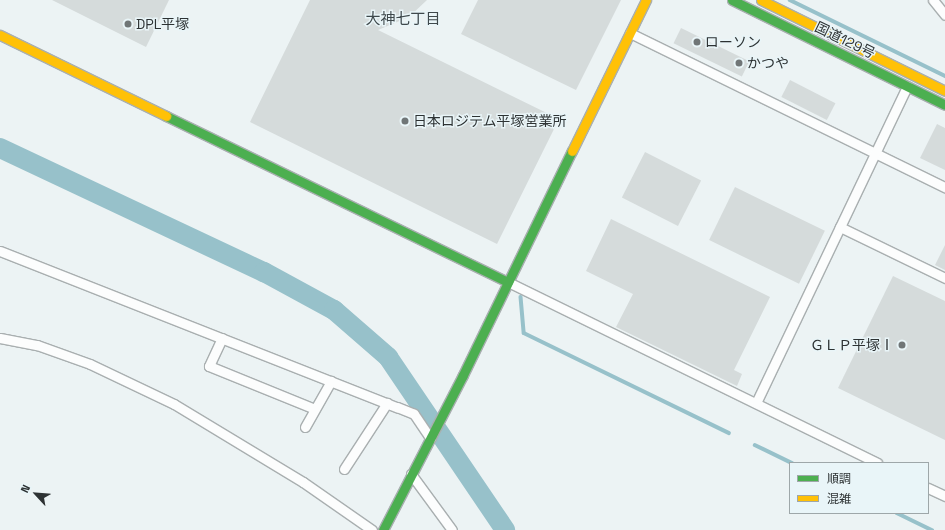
<!DOCTYPE html>
<html>
<head>
<meta charset="utf-8">
<style>
  body { margin:0 }
  #map { position:relative; width:945px; height:530px; overflow:hidden; background:#ecf3f4; font-family:"Space Grotesk","Noto Sans JP",sans-serif }
  div>[style] { position:absolute }
  .stream>* { height:3.5px; margin:-1.75px; padding:0 1.75px; transform-origin:1.75px; border-radius:1.75px; background:#97c1ca }
  .river>* { height:20px; margin:-10px; padding:0 10px; transform-origin:10px; border-radius:10px; background:#97c1ca }
  .building>* { inset:0; background:#d5dbdb; transform-origin:0 0 }
  .roads { filter:drop-shadow(1px 0 #a9afb0) drop-shadow(-1px 0 #a9afb0) drop-shadow(0 1px #a9afb0) drop-shadow(0 -1px #a9afb0) }
  .street>* { height:9px; margin:-4.5px; padding:0 4.5px; transform-origin:4.5px; border-radius:4.5px; background:#fcfdfd }
  .fast>* { height:9px; margin:-4.5px; padding:0 4.5px; transform-origin:4.5px; border-radius:4.5px; background:#4caf50 }
  .slow>* { height:9px; margin:-4.5px; padding:0 4.5px; transform-origin:4.5px; border-radius:4.5px; background:#ffc107 }
  .dots>* { width:11px; height:11px; translate:-50% -50%; box-sizing:border-box; border:2px solid #e9f5f8; border-radius:50% }
  span { translate:-50% -50%; white-space:nowrap; text-align:center; line-height:1.15; -webkit-text-stroke:3px #e9f5f8; paint-order:stroke }
  .poi-label { font-size:14px; color:#2d3233 }
  .left { translate:0 -50%; text-align:left }
  .right { translate:-100% -50%; text-align:right }
  .street-label { font-size:14px; color:#2d3233 }
  .neighbourhood-label { font-size:15px; color:#3f494c }
  .legend { position:absolute; left:789px; top:462px; width:140px; height:52px; box-sizing:border-box; background:#e9f5f8; border:1px solid #9ea7a9; margin:0; padding:5px 7px; list-style:none; font-size:12px; color:#2d3233 }
  .legend li { display:flex; align-items:center; gap:8px; height:20px }
  .legend b { width:20px; border:1px solid #9ea7a9 }
  .north { position:absolute; left:16px; top:474px; width:40px; height:40px; -webkit-text-stroke:3px #e9f5f8; paint-order:stroke; rotate:296deg; font-size:11px; font-weight:700; line-height:16px; text-align:center; color:#2d3233 }
  .north::after { content:''; display:block; margin:auto; width:14px; height:18px; background:#2d3233; clip-path:polygon(50% 0,100% 100%,50% 72%,0 100%) }
</style>
</head>
<body>
<div id="map">
  <div class="stream">
    <i style="left:790px;top:0;width:173px;rotate:26.1deg"></i>
    <i style="left:521px;top:297px;width:36px;rotate:85deg"></i>
    <i style="left:524px;top:333px;width:228px;rotate:26deg"></i>
    <i style="left:755px;top:445px;width:41px;rotate:25.9deg"></i>
    <i style="left:897px;top:513px;width:39px;rotate:26deg"></i>
  </div>
  <div class="river">
    <i style="left:0;top:148px;width:292px;rotate:25.2deg"></i>
    <i style="left:264px;top:272px;width:80px;rotate:28.5deg"></i>
    <i style="left:334px;top:310px;width:72px;rotate:41deg"></i>
    <i style="left:388px;top:357px;width:209px;rotate:55.9deg"></i>
  </div>
  <div class="building">
    <i style="clip-path:polygon(52px 0,169px 0,146px 47px)"></i>
    <i style="clip-path:polygon(310px 0,427px 0,409px 17px,378px 30px,559px 119px,497px 244px,250px 122px)"></i>
    <i style="clip-path:polygon(478px 0,621px 0,576px 90px,461px 34px)"></i>
    <i style="left:681px;top:28px;width:76px;height:17px;rotate:26deg"></i>
    <i style="left:790px;top:80px;width:51px;height:19px;rotate:27deg"></i>
    <i style="clip-path:polygon(937px 124px,945px 128px,945px 170px,920px 158px)"></i>
    <i style="left:645px;top:152px;width:63px;height:51px;rotate:27deg"></i>
    <i style="left:735px;top:187px;width:100px;height:59px;rotate:26deg"></i>
    <i style="clip-path:polygon(611px 219px,770px 297px,734px 370px,742px 374px,737px 386px,616px 327px,633px 294px,586px 271px)"></i>
    <i style="clip-path:polygon(945px 245px,945px 270px,935px 265px)"></i>
    <i style="clip-path:polygon(893px 276px,945px 301px,945px 440px,838px 388px)"></i>
  </div>
  <div class="roads">
    <div class="street">
      <i style="left:933px;top:0;width:19px;rotate:51deg"></i>
      <i style="left:630px;top:33px;width:351px;rotate:26.1deg"></i>
      <i style="left:840px;top:227px;width:117px;rotate:25.9deg"></i>
      <i style="left:0;top:251px;width:427px;rotate:21.5deg"></i>
      <i style="left:397px;top:407px;width:18px;rotate:22deg"></i>
      <i style="left:414px;top:414px;width:29px;rotate:56deg"></i>
      <i style="left:508px;top:282px;width:411px;rotate:26.1deg"></i>
      <i style="left:0;top:338px;width:38px;rotate:11deg"></i>
      <i style="left:37px;top:345px;width:56px;rotate:19.7deg"></i>
      <i style="left:90px;top:364px;width:93px;rotate:25.5deg"></i>
      <i style="left:174px;top:404px;width:151px;rotate:31.2deg"></i>
      <i style="left:303px;top:482px;width:84px;rotate:34.8deg"></i>
      <i style="left:222px;top:338px;width:31px;rotate:115deg"></i>
      <i style="left:209px;top:366px;width:114px;rotate:22.1deg"></i>
      <i style="left:756px;top:403px;width:351px;rotate:-64.5deg"></i>
      <i style="left:305px;top:427px;width:53px;rotate:-60.5deg"></i>
      <i style="left:344px;top:469px;width:79px;rotate:-56.9deg"></i>
      <i style="left:411px;top:474px;width:69px;rotate:53.8deg"></i>
      <i style="left:928px;top:488px;width:19px;rotate:25deg"></i>
    </div>
    <div class="fast">
      <i style="left:732px;top:0;width:237px;rotate:26.2deg"></i>
      <i style="left:166px;top:116px;width:380px;rotate:25.9deg"></i>
      <i style="left:383px;top:530px;width:174px;rotate:-62.7deg"></i>
      <i style="left:463px;top:375px;width:249px;rotate:-64.1deg"></i>
    </div>
    <div class="slow">
      <i style="left:761px;top:0;width:205px;rotate:26.3deg"></i>
      <i style="left:0;top:35px;width:185px;rotate:26deg"></i>
      <i style="left:572px;top:151px;width:168px;rotate:-63.9deg"></i>
    </div>
  </div>
  <div class="dots">
    <i style="left:128px;top:24px;background:#707677"></i>
    <i style="left:697px;top:42px;background:#707677"></i>
    <i style="left:739px;top:63px;background:#707677"></i>
    <i style="left:405px;top:121px;background:#707677"></i>
    <i style="left:902px;top:345px;background:#707677"></i>
  </div>
  <div class="poi-label">
    <span class="left" style="left:136px;top:24px">DPL平塚</span>
    <span class="left" style="left:705px;top:42px">ローソン</span>
    <span class="left" style="left:747px;top:63px">かつや</span>
    <span class="left" style="left:413px;top:121px">日本ロジテム平塚営業所</span>
    <span class="right" style="left:894px;top:345px">ＧＬＰ平塚Ⅰ</span>
  </div>
  <div class="street-label">
    <span style="left:845px;top:40px;rotate:26deg">国道129号</span>
  </div>
  <div class="neighbourhood-label">
    <span style="left:403px;top:19px">大神七丁目</span>
  </div>
  <ul class="legend">
  <li><b style="height:5px;background:#4caf50"></b>順調</li>
  <li><b style="height:5px;background:#ffc107"></b>混雑</li>
  </ul>
  <div class="north">N</div>
</div>
</body>
</html>
